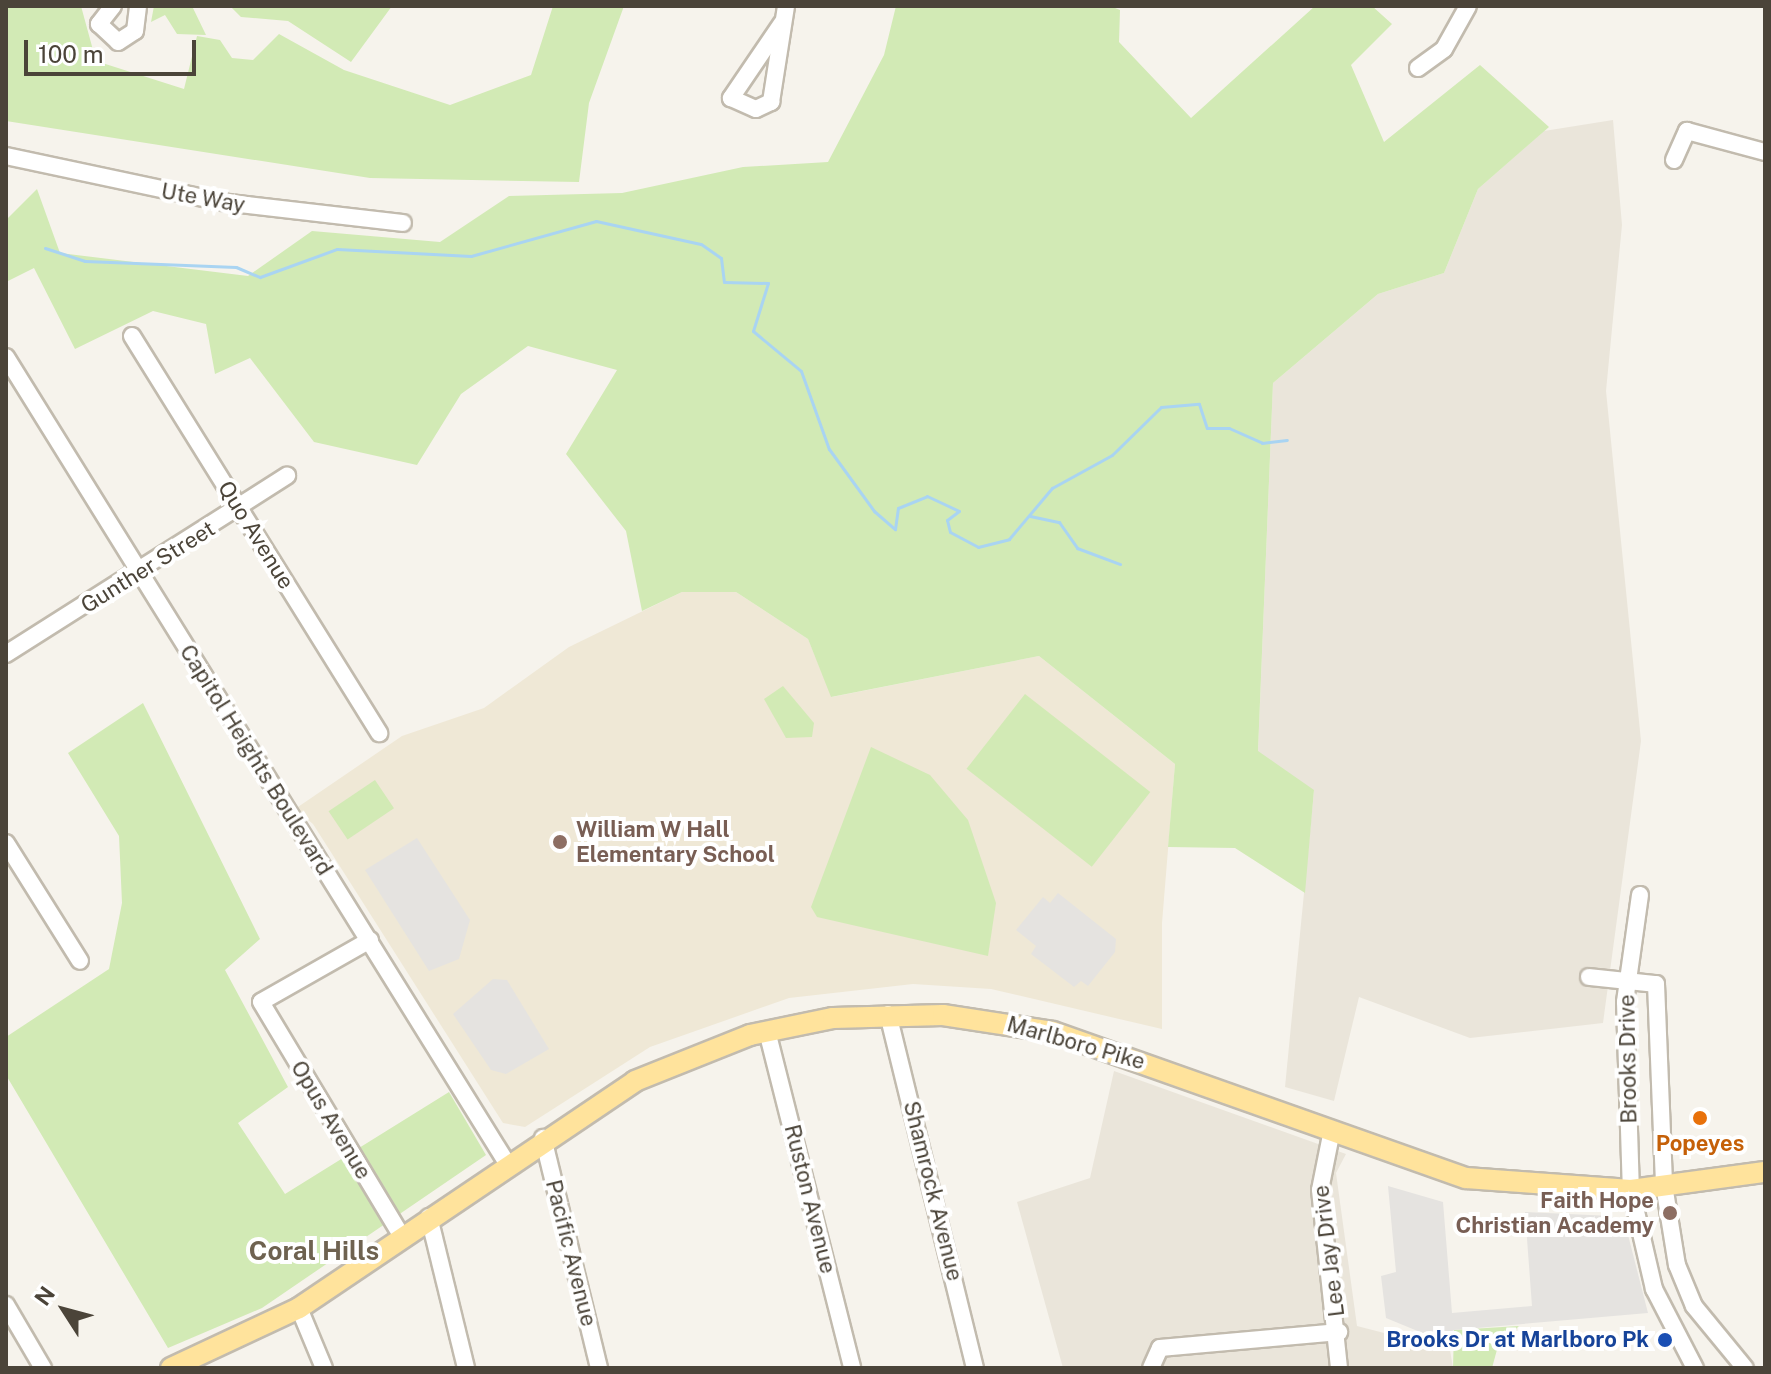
<!DOCTYPE html>
<html>
<head>
<meta charset="utf-8">
<style>
  body { margin:0 }
  #map { position:relative; width:1771px; height:1374px; overflow:hidden; background:#f6f3ec; font-family:"Public Sans",sans-serif }
  div>[style] { position:absolute }
  .residential>* { inset:0; background:#eae5da }
  .education>* { inset:0; background:#efe8d6 }
  .green>* { inset:0; background:#d2eab5; transform-origin:0 0 }
  .parking>* { inset:0; background:#e5e3e0 }
  .stream>* { height:3px; margin:-1.5px; padding:0 1.5px; transform-origin:1.5px; border-radius:1.5px; background:#a9d4f2 }
  .roads { filter:drop-shadow(2px 0 #c2bbae) drop-shadow(-2px 0 #c2bbae) drop-shadow(0 2px #c2bbae) drop-shadow(0 -2px #c2bbae) }
  .minor>* { height:16px; margin:-8px; padding:0 8px; transform-origin:8px; border-radius:8px; background:#fff }
  .major>* { height:20px; margin:-10px; padding:0 10px; transform-origin:10px; border-radius:10px; background:#ffe39c }
  .dots>* { width:22px; height:22px; translate:-50% -50%; box-sizing:border-box; border:4px solid #fff; border-radius:50% }
  span { translate:-50% -50%; white-space:nowrap; text-align:center; line-height:1.15; -webkit-text-stroke:8px #fff; paint-order:stroke }
  .street-label { font-size:22px; color:#4b4439 }
  .education-label { font-size:22px; color:#785e54; font-weight:700 }
  .left { translate:0 -50%; text-align:left }
  .right { translate:-100% -50%; text-align:right }
  .food-label { font-size:22px; color:#c56008; font-weight:700 }
  .transit-label { font-size:22px; color:#164399; font-weight:700 }
  .quarter-label { font-size:26px; color:#6e6250; font-weight:700 }
  .frame { position:absolute; inset:0; border:8px solid #4b4439; pointer-events:none }
  .north { position:absolute; left:24px; top:1270px; width:80px; height:80px; -webkit-text-stroke:6px #fff; paint-order:stroke; rotate:306deg; font-size:22px; font-weight:700; line-height:32px; text-align:center; color:#4b4439 }
  .north::after { content:''; display:block; margin:auto; width:28px; height:36px; background:#4b4439; clip-path:polygon(50% 0,100% 100%,50% 72%,0 100%) }
  .scale { position:absolute; left:24px; top:40px; width:172px; height:36px; box-sizing:border-box; border:4px solid #4b4439; border-top:0; padding-left:10px; font-size:24px; line-height:28px; white-space:nowrap; color:#4b4439; -webkit-text-stroke:6px #fff; paint-order:stroke }
</style>
</head>
<body>
<div id="map">
  <div class="residential">
    <i style="clip-path:polygon(1613px 120px,1622px 225px,1606px 391px,1641px 741px,1603px 1023px,1470px 1038px,1359px 997px,1334px 1101px,1285px 1087px,1314px 791px,1258px 752px,1273px 383px,1378px 294px,1444px 273px,1478px 189px,1544px 131px)"></i>
    <i style="clip-path:polygon(1114px 1071px,1346px 1154px,1336px 1173px,1357px 1326px,1450px 1350px,1453px 1368px,1063px 1368px,1017px 1202px,1090px 1178px)"></i>
  </div>
  <div class="education">
    <i style="clip-path:polygon(682px 592px,736px 592px,808px 639px,832px 697px,1039px 656px,1175px 764px,1162px 923px,1162px 1029px,991px 989px,913px 984px,789px 998px,650px 1047px,525px 1127px,503px 1123px,313px 824px,295px 809px,402px 736px,484px 708px,569px 647px)"></i>
  </div>
  <div class="green">
    <i style="clip-path:polygon(6px 6px,81px 6px,96px 61px,184px 89px,197px 36px,220px 40px,232px 58px,253px 60px,279px 34px,344px 70px,450px 105px,531px 75px,553px 6px,624px 6px,589px 103px,579px 182px,370px 178px,6px 121px)"></i>
    <i style="clip-path:polygon(154px 6px,192px 6px,206px 35px,177px 34px,165px 15px,151px 22px)"></i>
    <i style="clip-path:polygon(230px 6px,392px 6px,351px 62px,288px 21px,241px 17px)"></i>
    <i style="clip-path:polygon(896px 6px,1110px 6px,1120px 10px,1119px 42px,1191px 118px,1315px 6px,1372px 6px,1392px 24px,1351px 65px,1384px 142px,1480px 65px,1549px 127px,1478px 189px,1444px 273px,1378px 294px,1273px 383px,1258px 751px,1314px 790px,1305px 893px,1235px 848px,1168px 847px,1175px 764px,1039px 656px,831px 697px,808px 639px,736px 592px,682px 592px,642px 611px,626px 531px,566px 454px,617px 370px,528px 346px,461px 394px,417px 465px,314px 442px,250px 358px,215px 374px,206px 324px,153px 311px,75px 349px,34px 268px,6px 282px,6px 220px,37px 189px,60px 253px,248px 276px,312px 231px,440px 242px,509px 196px,622px 193px,743px 167px,828px 162px,884px 55px)"></i>
    <i style="clip-path:polygon(783px 686px,814px 723px,812px 737px,786px 738px,764px 699px)"></i>
    <i style="left:1025px;top:694px;width:159px;height:95px;rotate:38deg"></i>
    <i style="clip-path:polygon(143px 703px,260px 939px,225px 970px,288px 1087px,238px 1123px,285px 1194px,449px 1092px,486px 1155px,262px 1308px,168px 1348px,6px 1075px,6px 1037px,109px 969px,122px 903px,119px 836px,68px 753px)"></i>
    <i style="clip-path:polygon(871px 747px,930px 775px,968px 820px,996px 903px,988px 956px,817px 917px,811px 907px)"></i>
    <i style="left:375px;top:780px;width:34px;height:56px;rotate:56deg"></i>
    <i style="clip-path:polygon(1519px 1326px,1498px 1346px,1492px 1368px,1453px 1368px,1454px 1330px)"></i>
  </div>
  <div class="parking">
    <i style="clip-path:polygon(417px 838px,470px 920px,459px 959px,429px 971px,365px 870px)"></i>
    <i style="clip-path:polygon(1058px 893px,1116px 939px,1115px 952px,1088px 986px,1081px 981px,1074px 987px,1031px 954px,1036px 946px,1016px 930px,1043px 897px,1050px 903px)"></i>
    <i style="clip-path:polygon(493px 979px,507px 980px,549px 1049px,506px 1074px,491px 1070px,453px 1014px)"></i>
    <i style="clip-path:polygon(1388px 1186px,1443px 1202px,1452px 1313px,1532px 1306px,1525px 1212px,1611px 1216px,1626px 1227px,1648px 1313px,1454px 1330px,1437px 1339px,1386px 1318px,1381px 1276px,1396px 1272px)"></i>
  </div>
  <div class="stream">
    <i style="left:45px;top:248px;width:42px;rotate:18deg"></i>
    <i style="left:85px;top:261px;width:151px;rotate:2.3deg"></i>
    <i style="left:236px;top:267px;width:26px;rotate:23deg"></i>
    <i style="left:260px;top:277px;width:82px;rotate:-20deg"></i>
    <i style="left:337px;top:249px;width:134px;rotate:3deg"></i>
    <i style="left:471px;top:256px;width:130px;rotate:-15.6deg"></i>
    <i style="left:596px;top:221px;width:107px;rotate:12.4deg"></i>
    <i style="left:701px;top:244px;width:24px;rotate:35deg"></i>
    <i style="left:721px;top:258px;width:24px;rotate:83deg"></i>
    <i style="left:724px;top:282px;width:44px;rotate:1.3deg"></i>
    <i style="left:768px;top:283px;width:50px;rotate:107.4deg"></i>
    <i style="left:753px;top:331px;width:62px;rotate:39.8deg"></i>
    <i style="left:801px;top:371px;width:83px;rotate:70.3deg"></i>
    <i style="left:829px;top:449px;width:77px;rotate:54deg"></i>
    <i style="left:874px;top:511px;width:28px;rotate:41deg"></i>
    <i style="left:895px;top:529px;width:21px;rotate:-82deg"></i>
    <i style="left:898px;top:508px;width:31px;rotate:-22deg"></i>
    <i style="left:927px;top:496px;width:35px;rotate:25deg"></i>
    <i style="left:959px;top:511px;width:15px;rotate:143deg"></i>
    <i style="left:947px;top:520px;width:12px;rotate:76deg"></i>
    <i style="left:950px;top:532px;width:32px;rotate:28deg"></i>
    <i style="left:978px;top:547px;width:32px;rotate:-14deg"></i>
    <i style="left:1009px;top:539px;width:67px;rotate:-49.9deg"></i>
    <i style="left:1052px;top:488px;width:68px;rotate:-28.8deg"></i>
    <i style="left:1112px;top:455px;width:69px;rotate:-44.4deg"></i>
    <i style="left:1161px;top:407px;width:38px;rotate:-5deg"></i>
    <i style="left:1199px;top:404px;width:25px;rotate:72deg"></i>
    <i style="left:1207px;top:428px;width:22px"></i>
    <i style="left:1229px;top:428px;width:36px;rotate:24deg"></i>
    <i style="left:1262px;top:443px;width:25px;rotate:-7deg"></i>
    <i style="left:1030px;top:516px;width:30px;rotate:12deg"></i>
    <i style="left:1059px;top:522px;width:32px;rotate:55deg"></i>
    <i style="left:1077px;top:548px;width:46px;rotate:20.4deg"></i>
  </div>
  <div class="roads">
    <div class="minor">
      <i style="left:113px;top:6px;width:23px;rotate:128deg"></i>
      <i style="left:99px;top:24px;width:26px;rotate:43deg"></i>
      <i style="left:118px;top:42px;width:20px;rotate:-33deg"></i>
      <i style="left:135px;top:31px;width:25px;rotate:-83deg"></i>
      <i style="left:782px;top:23px;width:91px;rotate:124.2deg"></i>
      <i style="left:731px;top:98px;width:27px;rotate:24deg"></i>
      <i style="left:756px;top:109px;width:17px;rotate:-25deg"></i>
      <i style="left:771px;top:102px;width:97px;rotate:-81.1deg"></i>
      <i style="left:1418px;top:68px;width:32px;rotate:-36deg"></i>
      <i style="left:1444px;top:49px;width:49px;rotate:-60.8deg"></i>
      <i style="left:6px;top:156px;width:221px;rotate:12deg"></i>
      <i style="left:222px;top:202px;width:182px;rotate:6.6deg"></i>
      <i style="left:1674px;top:160px;width:32px;rotate:-66deg"></i>
      <i style="left:1687px;top:131px;width:81px;rotate:15.1deg"></i>
      <i style="left:132px;top:336px;width:468px;rotate:58.1deg"></i>
      <i style="left:6px;top:357px;width:949px;rotate:58.14deg"></i>
      <i style="left:6px;top:654px;width:333px;rotate:-32.4deg"></i>
      <i style="left:6px;top:843px;width:139px;rotate:57.9deg"></i>
      <i style="left:1640px;top:895px;width:108px;rotate:98deg"></i>
      <i style="left:1625px;top:1002px;width:188px;rotate:88.2deg"></i>
      <i style="left:1631px;top:1190px;width:102px;rotate:76.9deg"></i>
      <i style="left:1654px;top:1289px;width:89px;rotate:62.6deg"></i>
      <i style="left:370px;top:940px;width:125px;rotate:150.4deg"></i>
      <i style="left:261px;top:1002px;width:274px;rotate:59deg"></i>
      <i style="left:1589px;top:977px;width:67px;rotate:6deg"></i>
      <i style="left:1656px;top:984px;width:201px;rotate:87.7deg"></i>
      <i style="left:1664px;top:1185px;width:81px;rotate:80.8deg"></i>
      <i style="left:1677px;top:1265px;width:44px;rotate:67.5deg"></i>
      <i style="left:1694px;top:1306px;width:80px;rotate:50.6deg"></i>
      <i style="left:888px;top:1014px;width:365px;rotate:76.2deg"></i>
      <i style="left:767px;top:1031px;width:348px;rotate:75.8deg"></i>
      <i style="left:1331px;top:1135px;width:56px;rotate:101.3deg"></i>
      <i style="left:1320px;top:1190px;width:179px;rotate:83.9deg"></i>
      <i style="left:543px;top:1138px;width:237px;rotate:76.3deg"></i>
      <i style="left:429px;top:1217px;width:155px;rotate:76.2deg"></i>
      <i style="left:6px;top:1305px;width:73px;rotate:59.6deg"></i>
      <i style="left:299px;top:1308px;width:65px;rotate:67.4deg"></i>
      <i style="left:1151px;top:1368px;width:22px;rotate:-66deg"></i>
      <i style="left:1160px;top:1348px;width:180px;rotate:-5.1deg"></i>
    </div>
    <div class="major">
      <i style="left:171px;top:1368px;width:141px;rotate:-25.1deg"></i>
      <i style="left:299px;top:1308px;width:405px;rotate:-34deg"></i>
      <i style="left:635px;top:1081px;width:124px;rotate:-21.8deg"></i>
      <i style="left:750px;top:1035px;width:85px;rotate:-11.6deg"></i>
      <i style="left:833px;top:1018px;width:110px;rotate:-1.6deg"></i>
      <i style="left:943px;top:1015px;width:111px;rotate:8.8deg"></i>
      <i style="left:1053px;top:1032px;width:438px;rotate:19.5deg"></i>
      <i style="left:1466px;top:1178px;width:165px;rotate:4.2deg"></i>
      <i style="left:1631px;top:1190px;width:135px;rotate:-7.7deg"></i>
    </div>
  </div>
  <div class="dots">
    <i style="left:560px;top:842px;background:#8d6e63"></i>
    <i style="left:1700px;top:1118px;background:#e8710a"></i>
    <i style="left:1670px;top:1213px;background:#8d6e63"></i>
    <i style="left:1665px;top:1340px;background:#1a4fb4"></i>
  </div>
  <div class="street-label">
    <span style="left:203px;top:198px;rotate:10deg">Ute Way</span>
    <span style="left:256px;top:535px;rotate:58deg">Quo Avenue</span>
    <span style="left:148px;top:567px;rotate:-32deg">Gunther Street</span>
    <span style="left:256px;top:760px;rotate:58deg">Capitol Heights Boulevard</span>
    <span style="left:1076px;top:1043px;rotate:16deg">Marlboro Pike</span>
    <span style="left:1628px;top:1059px;rotate:-91deg">Brooks Drive</span>
    <span style="left:331px;top:1120px;rotate:59deg">Opus Avenue</span>
    <span style="left:933px;top:1191px;rotate:76deg">Shamrock Avenue</span>
    <span style="left:810px;top:1199px;rotate:76deg">Ruston Avenue</span>
    <span style="left:1329px;top:1251px;rotate:-97deg">Lee Jay Drive</span>
    <span style="left:571px;top:1253px;rotate:76deg">Pacific Avenue</span>
  </div>
  <div class="education-label">
    <span class="left" style="left:576px;top:842px">William W Hall<br>Elementary School</span>
    <span class="right" style="left:1654px;top:1213px">Faith Hope<br>Christian Academy</span>
  </div>
  <div class="food-label">
    <span style="left:1700px;top:1144px">Popeyes</span>
  </div>
  <div class="transit-label">
    <span class="right" style="left:1649px;top:1340px">Brooks Dr at Marlboro Pk</span>
  </div>
  <div class="quarter-label">
    <span style="left:314px;top:1251px">Coral Hills</span>
  </div>
  <div class="frame"></div>
  <div class="north">N</div>
  <div class="scale">100 m</div>
</div>
</body>
</html>
